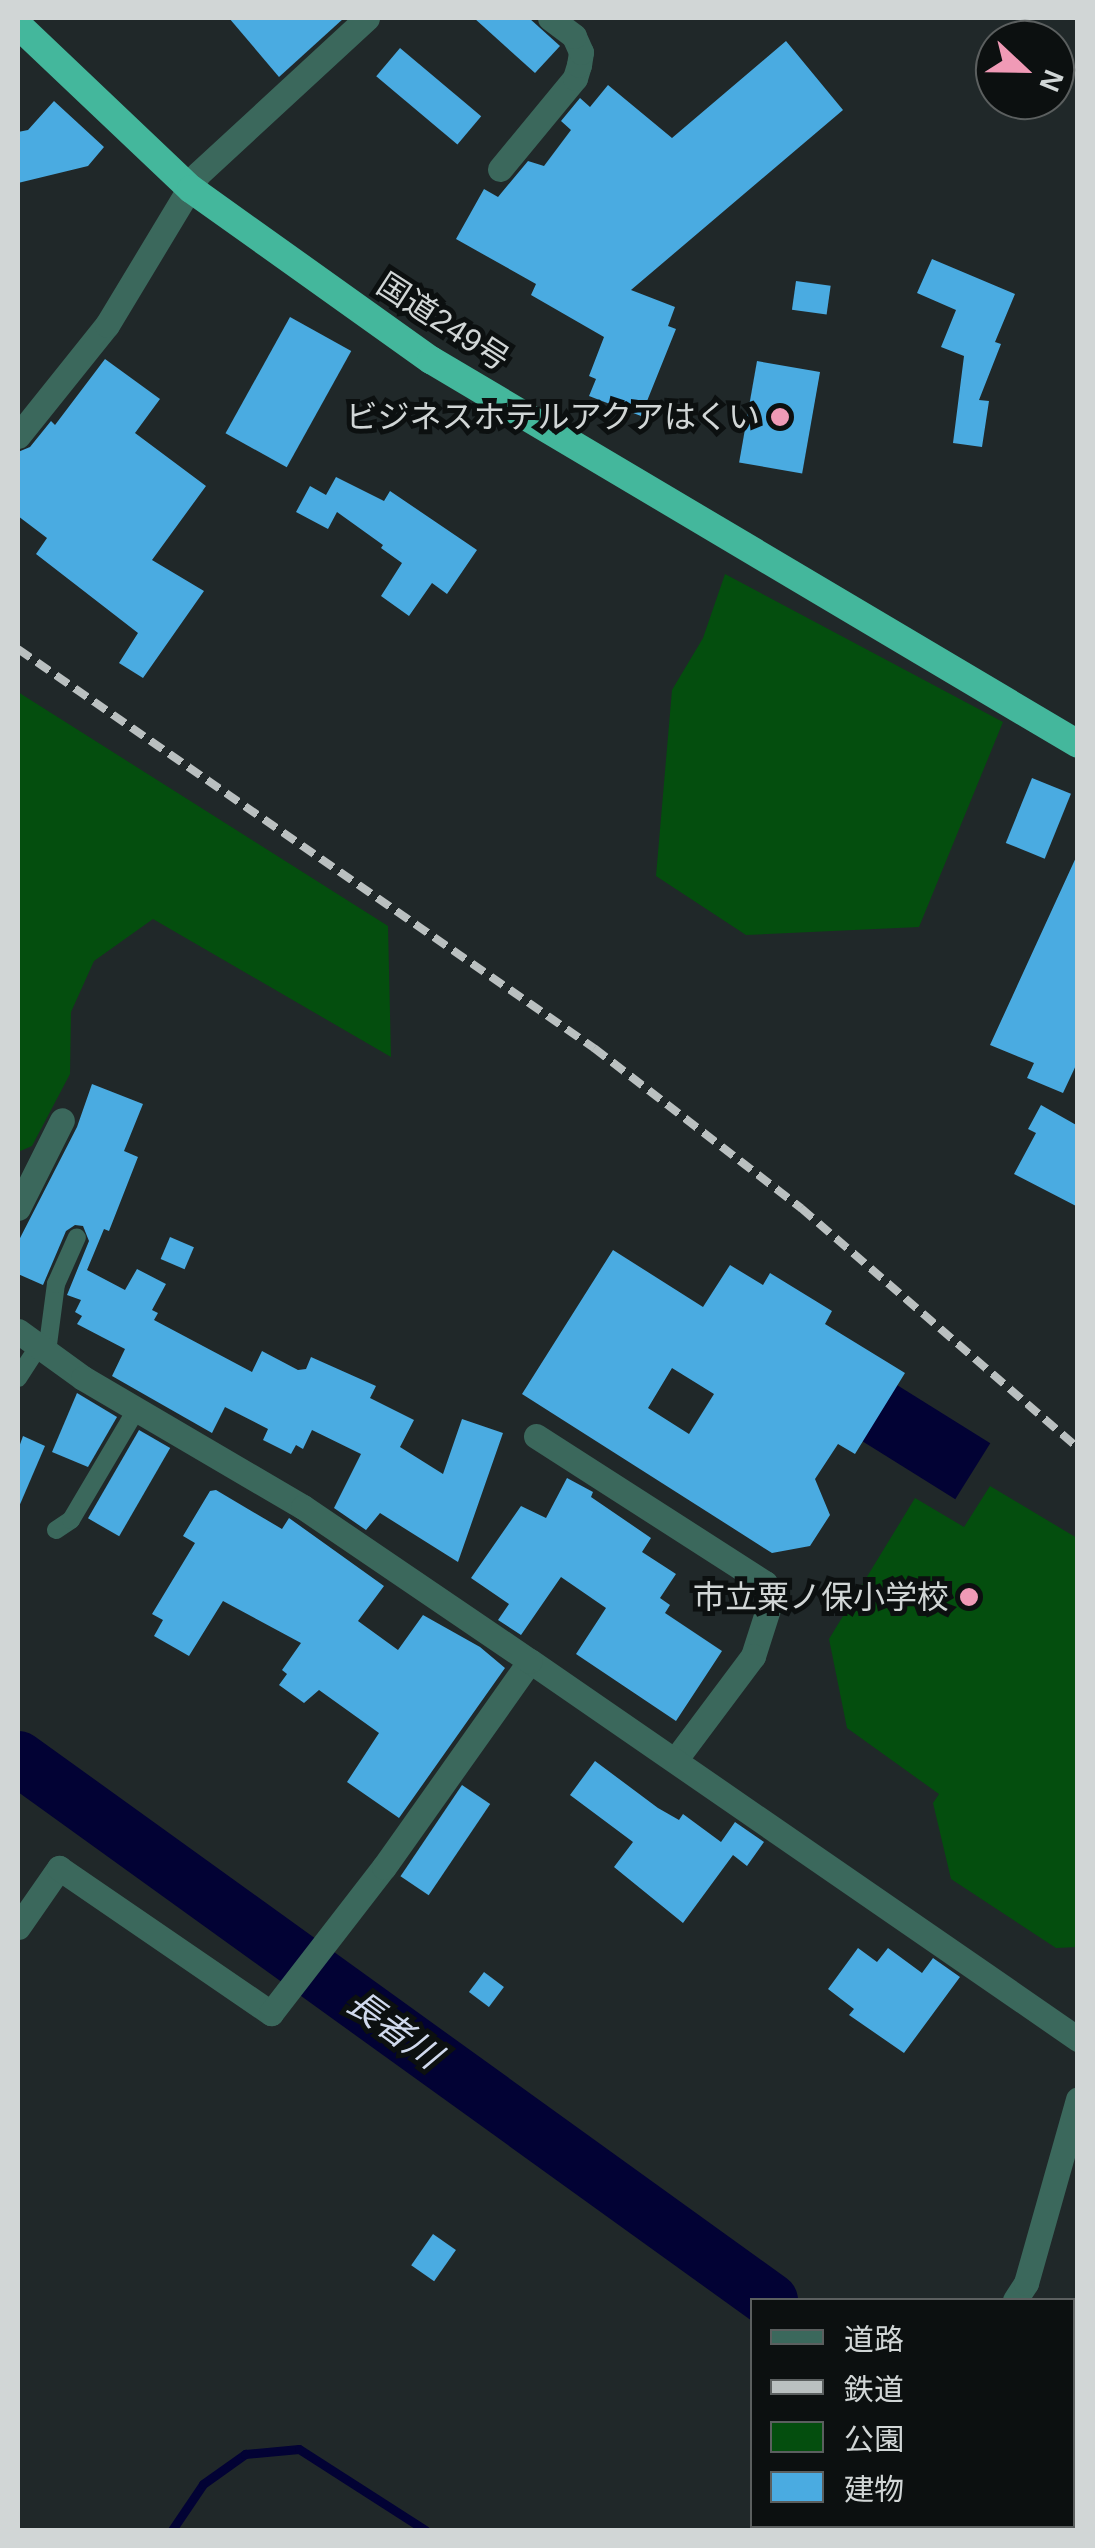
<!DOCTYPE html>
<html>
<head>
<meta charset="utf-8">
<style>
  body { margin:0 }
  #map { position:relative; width:1095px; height:2548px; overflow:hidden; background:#202829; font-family:Helvetica,"Noto Sans JP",sans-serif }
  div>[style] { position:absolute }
  .green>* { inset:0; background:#044e0e }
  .water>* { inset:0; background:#020234; transform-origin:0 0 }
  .stream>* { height:9px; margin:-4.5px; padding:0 4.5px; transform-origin:4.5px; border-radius:4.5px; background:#020234 }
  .river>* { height:55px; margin:-27.5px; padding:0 27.5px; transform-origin:27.5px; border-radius:27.5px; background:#020234 }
  .building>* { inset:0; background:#4aabe1; transform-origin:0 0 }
  .service>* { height:18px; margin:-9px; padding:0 9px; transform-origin:9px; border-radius:9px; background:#3b685c }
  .minor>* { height:25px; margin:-12.5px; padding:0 12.5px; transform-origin:12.5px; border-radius:12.5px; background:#3b685c }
  .tertiary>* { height:25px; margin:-12.5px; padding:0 12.5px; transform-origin:12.5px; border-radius:12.5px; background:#3b685c }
  .trunk>* { height:28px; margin:-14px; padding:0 14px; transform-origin:14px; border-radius:14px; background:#44b79c }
  .rail>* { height:8px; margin-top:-4px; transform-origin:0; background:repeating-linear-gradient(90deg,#bac0c0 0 15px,transparent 0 23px) }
  .dots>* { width:28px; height:28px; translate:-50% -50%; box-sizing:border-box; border:5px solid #0c1010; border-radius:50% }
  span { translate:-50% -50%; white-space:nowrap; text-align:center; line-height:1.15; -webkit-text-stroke:10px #0c1010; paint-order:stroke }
  .street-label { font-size:32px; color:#d1d6d6 }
  .poi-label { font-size:32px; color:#d1d6d6 }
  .right { translate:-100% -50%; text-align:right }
  .water-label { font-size:35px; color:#d0d9ed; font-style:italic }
  .frame { position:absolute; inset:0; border:20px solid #d1d6d6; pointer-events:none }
  .legend { position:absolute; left:750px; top:2298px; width:325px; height:230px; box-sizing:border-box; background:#0c1010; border:2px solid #5b5f5f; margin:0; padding:12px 18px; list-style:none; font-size:30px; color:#d1d6d6 }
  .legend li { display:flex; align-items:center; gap:20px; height:50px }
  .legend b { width:50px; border:2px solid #5b5f5f }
  .north { position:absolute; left:975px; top:20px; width:100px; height:100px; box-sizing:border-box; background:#0c1010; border:2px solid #5b5f5f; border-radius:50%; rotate:112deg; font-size:28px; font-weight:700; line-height:40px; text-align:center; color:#d1d6d6 }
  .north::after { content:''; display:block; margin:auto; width:35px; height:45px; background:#f09ab6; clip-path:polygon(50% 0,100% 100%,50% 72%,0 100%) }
</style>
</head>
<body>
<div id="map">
  <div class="green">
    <i style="clip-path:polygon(725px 574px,1003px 722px,919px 927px,746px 935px,656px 876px,672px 690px,703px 638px)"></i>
    <i style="clip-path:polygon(18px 692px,388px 926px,391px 1057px,153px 919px,94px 961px,71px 1012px,70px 1074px,32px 1146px,18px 1152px)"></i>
    <i style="clip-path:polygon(990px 1486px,1077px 1538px,1077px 1947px,1056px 1948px,951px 1879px,933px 1803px,939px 1794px,847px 1728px,829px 1639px,915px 1498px,964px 1527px)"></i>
  </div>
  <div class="water">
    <i style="left:897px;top:1385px;width:110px;height:66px;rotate:32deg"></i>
  </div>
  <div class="stream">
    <i style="left:172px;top:2530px;width:55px;rotate:-56deg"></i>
    <i style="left:203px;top:2484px;width:52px;rotate:-35.5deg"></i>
    <i style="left:245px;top:2454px;width:54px;rotate:-5.3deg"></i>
    <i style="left:299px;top:2449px;width:150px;rotate:32.7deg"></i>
    <i style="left:786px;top:2530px;width:5px;rotate:-53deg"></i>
  </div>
  <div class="river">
    <i style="left:18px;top:1758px;width:927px;rotate:35.78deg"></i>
    <i style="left:1072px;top:2515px;width:7px;rotate:27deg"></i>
  </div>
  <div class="building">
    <i style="clip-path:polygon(229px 18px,344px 18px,279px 77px)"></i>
    <i style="clip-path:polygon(474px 18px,529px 18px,560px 46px,535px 73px)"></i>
    <i style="clip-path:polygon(786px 41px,843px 110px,631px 290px,675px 307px,668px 326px,676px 329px,641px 416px,589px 396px,596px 379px,589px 376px,604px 337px,531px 295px,536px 284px,456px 239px,484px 189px,498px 197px,528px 161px,544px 166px,571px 130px,561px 121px,580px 98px,590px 107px,608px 85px,672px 138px)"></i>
    <i style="left:400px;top:48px;width:106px;height:37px;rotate:40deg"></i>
    <i style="clip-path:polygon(54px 101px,104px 147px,88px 166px,18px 183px,18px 132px,28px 130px)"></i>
    <i style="clip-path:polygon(932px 259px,1015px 294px,995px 342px,1001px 344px,979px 400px,989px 401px,982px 447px,953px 443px,964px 356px,941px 347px,956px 310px,917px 293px)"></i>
    <i style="left:796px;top:281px;width:35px;height:29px;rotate:8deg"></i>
    <i style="left:290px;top:317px;width:70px;height:133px;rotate:29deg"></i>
    <i style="clip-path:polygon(105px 359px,160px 399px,135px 433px,206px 486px,152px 560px,204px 591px,143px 678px,119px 663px,138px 633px,36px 554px,47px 538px,18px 516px,18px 452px,30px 447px,51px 421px,55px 425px)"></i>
    <i style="left:757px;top:361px;width:64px;height:103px;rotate:10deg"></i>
    <i style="clip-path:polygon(336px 477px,384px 501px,390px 491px,477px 550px,447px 594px,432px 583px,409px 616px,381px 596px,402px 563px,381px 548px,383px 545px,337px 512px,328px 529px,296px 512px,310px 486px,326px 495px)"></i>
    <i style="left:1032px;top:778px;width:42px;height:70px;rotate:22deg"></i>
    <i style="clip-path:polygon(1078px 853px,1078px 1061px,1063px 1093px,1027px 1078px,1034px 1063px,990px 1045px)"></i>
    <i style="clip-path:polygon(92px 1084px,143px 1104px,124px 1151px,138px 1157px,109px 1231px,104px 1229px,87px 1270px,125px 1290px,137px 1269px,166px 1284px,152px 1310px,158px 1313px,154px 1320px,252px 1372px,262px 1351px,298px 1370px,306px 1369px,311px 1357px,376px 1386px,370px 1398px,414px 1420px,400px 1447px,443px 1474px,462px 1419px,503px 1433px,458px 1562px,380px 1513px,366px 1530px,334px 1508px,361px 1454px,312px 1430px,303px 1449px,296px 1445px,291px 1454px,263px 1440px,268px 1429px,225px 1407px,212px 1433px,112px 1376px,125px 1349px,77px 1324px,82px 1316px,75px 1312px,81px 1300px,67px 1295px,89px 1241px,83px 1226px,75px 1225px,66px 1231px,43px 1285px,18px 1274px,18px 1242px,77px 1127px)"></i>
    <i style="clip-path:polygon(1041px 1105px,1078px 1126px,1078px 1207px,1014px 1174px,1036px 1133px,1028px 1129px)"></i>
    <i style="left:170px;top:1237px;width:26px;height:24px;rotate:23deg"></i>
    <i style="clip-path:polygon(evenodd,613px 1250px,703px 1307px,730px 1265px,763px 1285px,770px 1273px,832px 1311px,825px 1324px,905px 1373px,855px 1454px,838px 1444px,815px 1479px,830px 1515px,810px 1546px,772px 1553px,522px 1394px,613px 1250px,672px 1368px,714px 1394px,689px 1434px,648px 1408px,672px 1368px)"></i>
    <i style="clip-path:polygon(77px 1393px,117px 1417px,88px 1467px,52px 1452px)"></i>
    <i style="left:139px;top:1430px;width:36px;height:102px;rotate:30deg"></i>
    <i style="clip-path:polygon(23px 1436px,45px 1446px,18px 1509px,18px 1450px)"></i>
    <i style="clip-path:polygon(567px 1478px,593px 1492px,591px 1497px,651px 1538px,642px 1552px,676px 1574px,660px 1598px,670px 1605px,665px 1613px,722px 1651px,676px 1721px,576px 1654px,606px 1608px,561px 1577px,521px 1635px,498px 1620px,509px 1604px,471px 1578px,521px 1506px,546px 1518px)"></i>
    <i style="clip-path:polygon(216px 1490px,282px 1529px,289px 1518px,384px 1586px,358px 1621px,398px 1650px,423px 1615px,480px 1647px,505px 1668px,399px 1818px,347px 1782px,379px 1733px,319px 1690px,304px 1703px,279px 1685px,287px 1674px,282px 1670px,301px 1643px,223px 1601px,189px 1656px,154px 1636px,163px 1620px,152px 1614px,195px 1543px,183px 1536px,210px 1491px)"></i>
    <i style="clip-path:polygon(595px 1761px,658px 1808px,679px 1820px,683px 1814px,721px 1842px,735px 1822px,764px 1842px,747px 1866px,733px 1855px,683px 1923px,614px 1867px,633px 1842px,570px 1795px)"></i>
    <i style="left:462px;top:1785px;width:34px;height:110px;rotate:34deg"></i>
    <i style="clip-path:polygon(858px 1948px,877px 1962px,888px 1948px,922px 1973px,933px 1958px,960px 1977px,904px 2053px,849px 2015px,854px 2009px,828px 1989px)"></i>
    <i style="left:484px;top:1972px;width:25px;height:25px;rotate:37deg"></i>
    <i style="left:433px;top:2234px;width:28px;height:38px;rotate:35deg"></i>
  </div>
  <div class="service">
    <i style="left:47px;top:1352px;width:69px;rotate:-82.5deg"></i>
    <i style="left:56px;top:1284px;width:51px;rotate:-65.9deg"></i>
    <i style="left:18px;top:1378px;width:38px;rotate:-57deg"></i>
    <i style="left:56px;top:1530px;width:18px;rotate:-34deg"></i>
    <i style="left:71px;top:1520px;width:128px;rotate:-59.4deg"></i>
  </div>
  <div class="minor">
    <i style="left:500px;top:169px;width:118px;rotate:-50.5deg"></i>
    <i style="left:575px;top:78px;width:14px;rotate:-73deg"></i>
    <i style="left:579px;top:65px;width:13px;rotate:-81deg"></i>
    <i style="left:581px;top:52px;width:17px;rotate:-114deg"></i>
    <i style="left:574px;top:36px;width:30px;rotate:-143deg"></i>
    <i style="left:18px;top:1208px;width:98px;rotate:-63.4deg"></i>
    <i style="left:536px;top:1436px;width:272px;rotate:32.7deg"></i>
    <i style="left:765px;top:1583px;width:21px;rotate:76deg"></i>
    <i style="left:770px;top:1603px;width:56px;rotate:107.8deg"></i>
    <i style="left:753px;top:1656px;width:129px;rotate:126.8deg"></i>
    <i style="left:18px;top:1927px;width:72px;rotate:-55.2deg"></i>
    <i style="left:59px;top:1868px;width:257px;rotate:34.4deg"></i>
    <i style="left:271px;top:2013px;width:185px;rotate:-52.3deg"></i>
    <i style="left:384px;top:1867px;width:252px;rotate:-54.7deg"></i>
    <i style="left:530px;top:1661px;width:666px;rotate:34.6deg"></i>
    <i style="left:1015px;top:2300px;width:20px;rotate:-57deg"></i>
    <i style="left:1026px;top:2283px;width:191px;rotate:-74.2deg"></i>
    <i style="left:863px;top:2530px;width:5px;rotate:-53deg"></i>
  </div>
  <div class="tertiary">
    <i style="left:18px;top:436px;width:142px;rotate:-51.3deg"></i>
    <i style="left:107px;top:325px;width:176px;rotate:-58.9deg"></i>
    <i style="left:198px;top:174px;width:230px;rotate:-42.7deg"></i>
    <i style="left:18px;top:1331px;width:80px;rotate:35.9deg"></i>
    <i style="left:83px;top:1378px;width:255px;rotate:30.4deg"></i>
    <i style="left:303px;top:1507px;width:274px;rotate:34.2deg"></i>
  </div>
  <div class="trunk">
    <i style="left:18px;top:25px;width:238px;rotate:43.5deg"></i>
    <i style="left:191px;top:189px;width:295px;rotate:35.5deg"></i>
    <i style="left:431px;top:360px;width:752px;rotate:30.69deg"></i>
  </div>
  <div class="rail">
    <i style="left:18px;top:649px;width:701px;rotate:34.71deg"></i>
    <i style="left:594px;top:1048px;width:262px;rotate:37.7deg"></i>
    <i style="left:801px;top:1208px;width:367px;rotate:40.9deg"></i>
  </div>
  <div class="dots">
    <i style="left:780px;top:417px;background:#f09ab6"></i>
    <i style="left:969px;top:1597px;background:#f09ab6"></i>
  </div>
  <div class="street-label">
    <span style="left:443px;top:322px;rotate:33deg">国道249号</span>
  </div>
  <div class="poi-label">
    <span class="right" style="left:760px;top:417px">ビジネスホテルアクアはくい</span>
    <span class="right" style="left:949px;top:1597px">市立粟ノ保小学校</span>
  </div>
  <div class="water-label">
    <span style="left:394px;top:2029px;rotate:36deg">長者川</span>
  </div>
  <div class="frame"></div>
  <ul class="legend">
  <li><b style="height:12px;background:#3b685c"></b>道路</li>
  <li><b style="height:12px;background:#bac0c0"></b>鉄道</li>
  <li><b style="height:28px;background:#044e0e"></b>公園</li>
  <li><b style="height:28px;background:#4aabe1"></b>建物</li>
  </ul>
  <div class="north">N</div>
</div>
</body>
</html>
